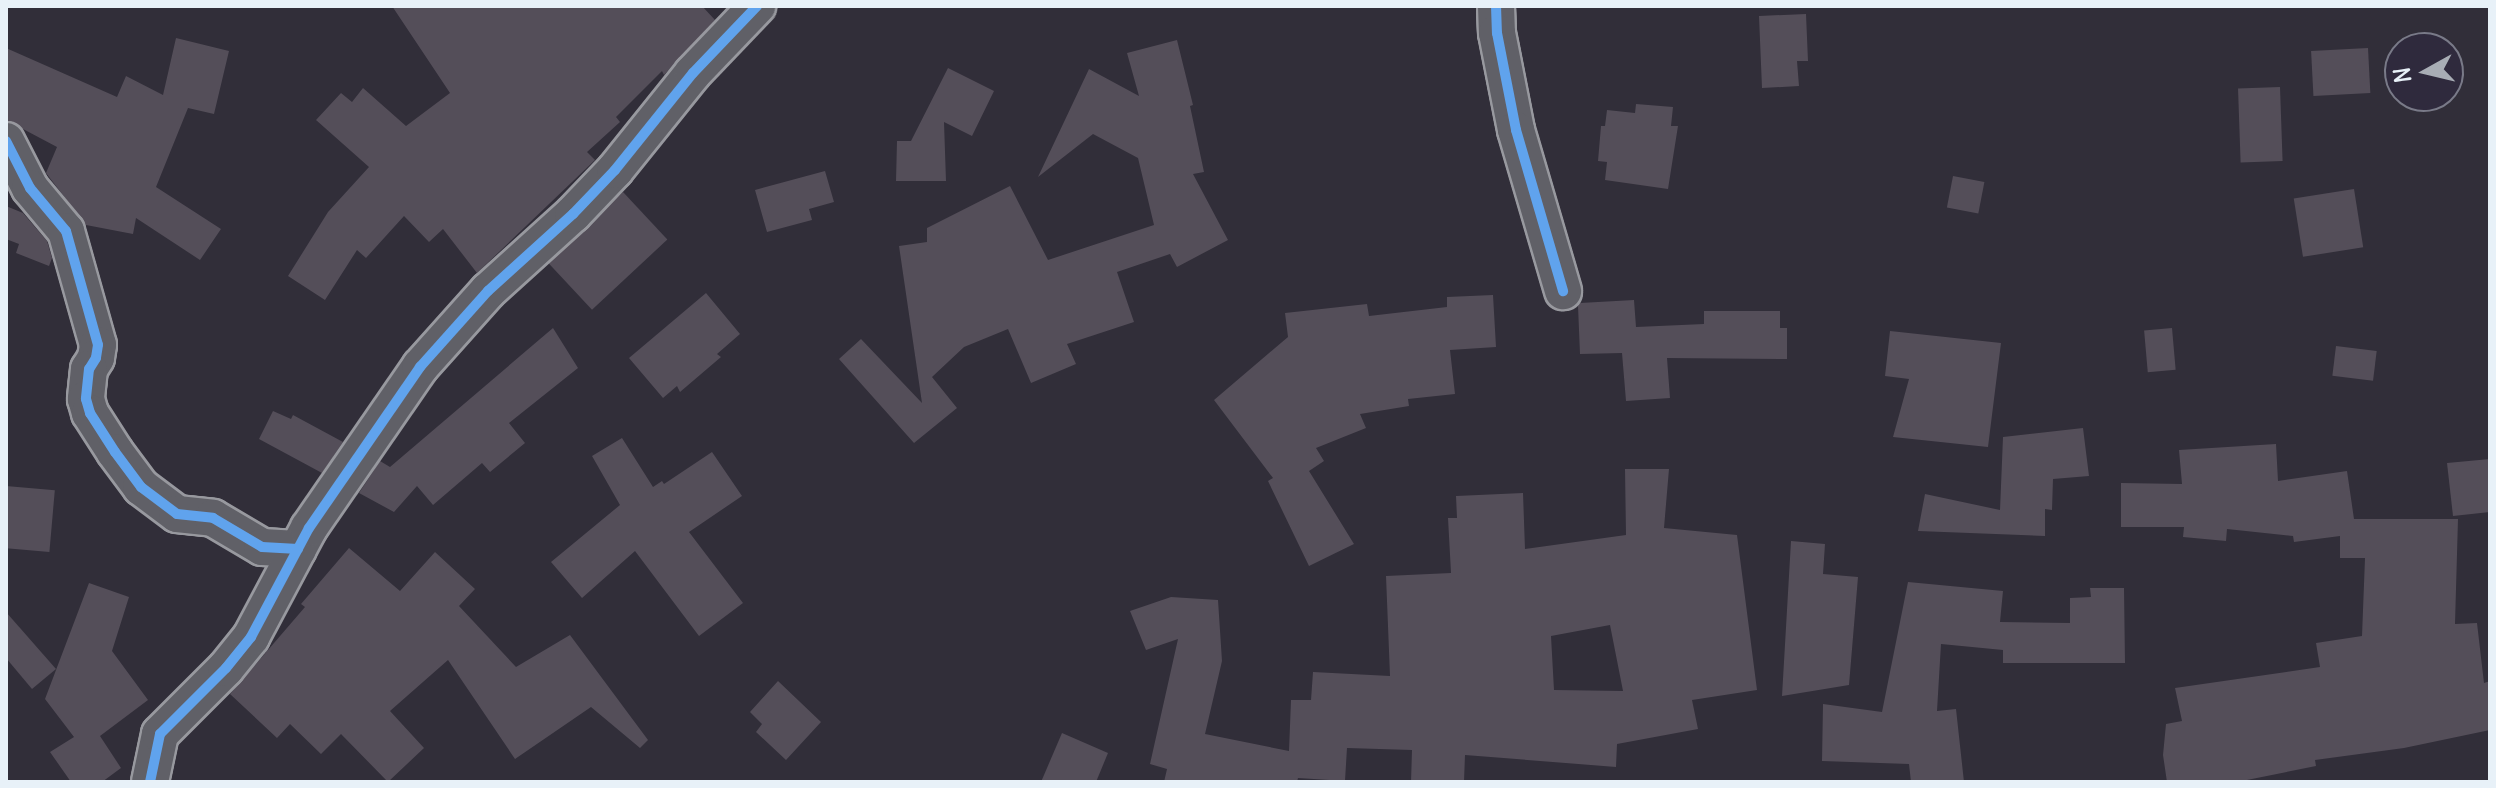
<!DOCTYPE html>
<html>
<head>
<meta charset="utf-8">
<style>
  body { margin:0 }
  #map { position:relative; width:2496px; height:788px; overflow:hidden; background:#312e39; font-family:Delius,sans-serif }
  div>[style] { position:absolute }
  .building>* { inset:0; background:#544e59; transform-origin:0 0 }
  .roads { filter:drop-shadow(2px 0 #98999f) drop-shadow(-2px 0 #98999f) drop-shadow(0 2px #98999f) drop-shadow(0 -2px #98999f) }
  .minor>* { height:36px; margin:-18px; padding:0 18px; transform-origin:18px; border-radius:18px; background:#606067 }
  .cycleway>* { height:10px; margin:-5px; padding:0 5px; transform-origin:5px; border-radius:5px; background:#60a3ed }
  span { translate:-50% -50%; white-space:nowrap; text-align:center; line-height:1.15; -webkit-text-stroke:6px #2f2a3d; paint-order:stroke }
  .frame { position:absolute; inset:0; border:8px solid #e8f1f8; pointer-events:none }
  .north { position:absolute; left:2384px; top:32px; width:80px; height:80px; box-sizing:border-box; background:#2f2a3d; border:2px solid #797a88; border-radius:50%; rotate:262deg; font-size:22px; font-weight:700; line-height:32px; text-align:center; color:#e8f1f8 }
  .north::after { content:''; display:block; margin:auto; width:28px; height:36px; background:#a8adb5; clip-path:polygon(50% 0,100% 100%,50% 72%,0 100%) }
</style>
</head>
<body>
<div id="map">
  <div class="building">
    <i style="clip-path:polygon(392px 6px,702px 6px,715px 20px,664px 75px,662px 71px,616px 117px,620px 122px,587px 152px,595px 160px,477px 273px,443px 229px,429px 242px,404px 216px,366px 258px,357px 250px,325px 300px,288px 276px,328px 212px,369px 167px,316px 120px,341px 93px,352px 102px,363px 88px,406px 126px,450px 93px)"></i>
    <i style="clip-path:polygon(1806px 14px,1808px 61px,1797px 61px,1799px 86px,1762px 88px,1759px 16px)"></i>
    <i style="clip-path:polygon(176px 38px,229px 51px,214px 114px,188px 108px,156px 187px,221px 229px,200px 260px,136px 218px,133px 234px,86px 225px,46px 173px,57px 147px,6px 120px,6px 48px,117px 97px,126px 76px,163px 95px)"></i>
    <i style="clip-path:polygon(1177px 40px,1193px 105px,1190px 106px,1204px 172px,1193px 174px,1228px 240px,1177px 267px,1170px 254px,1117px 272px,1134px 322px,1067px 344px,1076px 364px,1031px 383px,1008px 329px,964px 347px,932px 377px,957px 408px,914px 443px,839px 359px,861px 339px,922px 403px,899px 246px,927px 242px,927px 228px,1010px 186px,1048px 260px,1154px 225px,1138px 158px,1093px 134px,1038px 177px,1089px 69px,1139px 96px,1127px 53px)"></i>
    <i style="left:2368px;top:48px;width:45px;height:57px;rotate:87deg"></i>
    <i style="clip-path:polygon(948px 68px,994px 91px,972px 136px,944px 122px,946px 181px,896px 181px,897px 141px,911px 141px)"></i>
    <i style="left:2280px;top:87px;width:74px;height:42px;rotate:88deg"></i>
    <i style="clip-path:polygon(1636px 104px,1673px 107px,1671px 126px,1678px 126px,1668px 189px,1605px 180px,1607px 162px,1598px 161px,1601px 126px,1605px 126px,1607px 110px,1635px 113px)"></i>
    <i style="clip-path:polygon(825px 171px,834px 202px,809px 209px,812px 220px,767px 232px,755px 190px)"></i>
    <i style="left:1953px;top:176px;width:32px;height:32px;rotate:11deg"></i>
    <i style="left:2354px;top:189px;width:59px;height:61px;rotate:81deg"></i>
    <i style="left:623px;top:192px;width:65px;height:103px;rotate:47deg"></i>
    <i style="clip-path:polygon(6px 206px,23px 213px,47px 241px,52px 258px,49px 266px,16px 253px,19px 244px,6px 239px)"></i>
    <i style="clip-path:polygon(706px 293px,740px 334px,717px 354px,721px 357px,680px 392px,677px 386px,663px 398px,629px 358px)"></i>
    <i style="clip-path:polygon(1493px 295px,1496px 347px,1450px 350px,1455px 394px,1408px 399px,1409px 406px,1360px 414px,1366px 428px,1316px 448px,1324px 461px,1309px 471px,1354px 544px,1309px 566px,1268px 481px,1273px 478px,1214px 400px,1288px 337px,1285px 313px,1367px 304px,1369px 316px,1447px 307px,1447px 297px)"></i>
    <i style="clip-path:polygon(1634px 300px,1636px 327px,1704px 324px,1704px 311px,1780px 311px,1780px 328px,1787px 328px,1787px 359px,1667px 358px,1670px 398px,1626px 401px,1622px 353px,1580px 354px,1578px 306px,1580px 303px)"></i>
    <i style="clip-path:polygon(553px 328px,578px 368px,509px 423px,525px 443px,490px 472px,482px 463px,433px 505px,417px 486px,394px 512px,359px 493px,380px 461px,390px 467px)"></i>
    <i style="left:2172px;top:328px;width:42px;height:28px;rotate:85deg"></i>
    <i style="clip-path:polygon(1890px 331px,2001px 343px,1988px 447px,1893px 437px,1909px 379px,1885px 376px)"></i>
    <i style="left:2336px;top:346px;width:41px;height:30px;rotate:7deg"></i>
    <i style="clip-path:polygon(273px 411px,291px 419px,293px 415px,343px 442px,322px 473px,259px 439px)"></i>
    <i style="clip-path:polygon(2083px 428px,2089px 476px,2053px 479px,2052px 510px,2045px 509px,2045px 536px,1918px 531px,1925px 494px,2000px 510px,2003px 437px)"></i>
    <i style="clip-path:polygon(622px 438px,653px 487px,662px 481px,664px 484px,712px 452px,742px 496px,689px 532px,743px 603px,699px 636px,635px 551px,582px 598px,551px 562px,620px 505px,592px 456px)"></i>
    <i style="clip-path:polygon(2276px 444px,2278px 481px,2347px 471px,2354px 519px,2458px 519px,2455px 624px,2477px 623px,2484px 683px,2490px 681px,2490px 730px,2404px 748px,2315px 760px,2316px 766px,2237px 782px,2167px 782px,2163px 755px,2166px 724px,2182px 721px,2175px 688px,2320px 667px,2316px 643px,2362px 636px,2365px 558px,2340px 558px,2340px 536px,2294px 542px,2293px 536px,2227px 529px,2226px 541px,2183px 537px,2184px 527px,2121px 527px,2121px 483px,2182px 484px,2179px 450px)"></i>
    <i style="clip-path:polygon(2490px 459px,2490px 512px,2453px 516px,2447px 463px)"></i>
    <i style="clip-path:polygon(evenodd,1625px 469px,1669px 469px,1664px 528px,1737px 535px,1757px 690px,1692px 700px,1698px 729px,1617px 744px,1616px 767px,1465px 755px,1464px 782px,1411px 782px,1412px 750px,1347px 748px,1345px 781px,1298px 778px,1297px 782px,1164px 782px,1167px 769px,1150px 764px,1178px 639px,1146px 650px,1130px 611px,1171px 597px,1218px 600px,1222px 661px,1205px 734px,1289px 751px,1291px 700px,1311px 700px,1313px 672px,1390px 676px,1386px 576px,1451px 573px,1448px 518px,1457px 518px,1456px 496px,1523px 493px,1525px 549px,1626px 535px,1625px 469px,1610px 625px,1623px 691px,1554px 690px,1551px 636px,1610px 625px)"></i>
    <i style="left:6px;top:486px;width:49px;height:62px;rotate:5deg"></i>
    <i style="clip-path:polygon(1791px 541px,1825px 544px,1823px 574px,1858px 577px,1849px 685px,1782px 696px)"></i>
    <i style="clip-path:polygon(349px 548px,400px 591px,435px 552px,475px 589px,459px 606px,516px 667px,570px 635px,648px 740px,640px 748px,591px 707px,515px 759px,448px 660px,390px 711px,424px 748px,388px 782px,341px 734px,321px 754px,290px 724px,277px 738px,230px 694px,305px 607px,301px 604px)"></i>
    <i style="clip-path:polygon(1908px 582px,2003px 591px,2000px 622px,2070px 623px,2070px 598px,2091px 597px,2090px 588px,2124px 588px,2125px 663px,2003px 663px,2003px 650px,1941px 644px,1937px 711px,1956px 709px,1964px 782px,1911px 782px,1909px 764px,1822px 761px,1823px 704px,1882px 712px)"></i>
    <i style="clip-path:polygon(89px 583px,129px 597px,112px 651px,148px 700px,100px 736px,121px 768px,102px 782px,71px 782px,50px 752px,74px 737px,45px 699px)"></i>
    <i style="clip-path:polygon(6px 612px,56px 669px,32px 689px,6px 658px)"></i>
    <i style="clip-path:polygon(778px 681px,821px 722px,786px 760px,756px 732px,762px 724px,750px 712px)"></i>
    <i style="clip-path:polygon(1062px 733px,1108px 753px,1096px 782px,1041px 782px)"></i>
  </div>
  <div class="roads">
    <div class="minor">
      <i style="left:1496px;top:6px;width:27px;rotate:88deg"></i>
      <i style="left:1497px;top:33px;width:99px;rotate:78.9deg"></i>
      <i style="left:1516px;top:130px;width:168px;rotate:73.7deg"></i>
      <i style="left:6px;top:141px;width:53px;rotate:62.9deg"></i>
      <i style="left:30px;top:188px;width:56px;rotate:50.1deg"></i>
      <i style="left:66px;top:231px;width:118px;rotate:74.3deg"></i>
      <i style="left:98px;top:345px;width:13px;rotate:99deg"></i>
      <i style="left:96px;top:358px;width:13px;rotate:122deg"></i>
      <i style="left:89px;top:369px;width:30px;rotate:96deg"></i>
      <i style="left:86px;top:399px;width:15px;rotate:74deg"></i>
      <i style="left:90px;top:413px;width:46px;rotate:57.3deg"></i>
      <i style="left:115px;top:452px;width:44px;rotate:53.4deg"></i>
      <i style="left:141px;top:487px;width:45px;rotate:36.9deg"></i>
      <i style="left:177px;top:514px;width:36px;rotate:6deg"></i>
      <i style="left:213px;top:518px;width:57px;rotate:30.6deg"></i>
      <i style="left:262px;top:547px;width:36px;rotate:3deg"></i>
      <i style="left:150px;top:782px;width:49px;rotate:-78.2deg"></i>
      <i style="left:160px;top:734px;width:93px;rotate:-45deg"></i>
      <i style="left:226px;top:668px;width:40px;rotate:-51deg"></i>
      <i style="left:251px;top:637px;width:123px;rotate:-62deg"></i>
      <i style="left:309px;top:528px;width:196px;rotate:-55.4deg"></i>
      <i style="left:420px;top:367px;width:102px;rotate:-48.2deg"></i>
      <i style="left:488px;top:291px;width:115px;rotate:-42.2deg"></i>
      <i style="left:573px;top:214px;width:61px;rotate:-46.3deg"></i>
      <i style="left:615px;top:170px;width:124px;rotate:-51.2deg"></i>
      <i style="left:693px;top:73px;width:93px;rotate:-46.3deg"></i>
    </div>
  </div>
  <div class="cycleway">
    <i style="left:1496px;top:6px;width:27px;rotate:88deg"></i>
    <i style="left:1497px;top:33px;width:99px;rotate:78.9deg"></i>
    <i style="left:1516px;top:130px;width:168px;rotate:73.7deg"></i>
    <i style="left:6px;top:141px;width:53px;rotate:62.9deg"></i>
    <i style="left:30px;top:188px;width:56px;rotate:50.1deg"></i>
    <i style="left:66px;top:231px;width:118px;rotate:74.3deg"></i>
    <i style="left:98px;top:345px;width:13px;rotate:99deg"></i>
    <i style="left:96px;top:358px;width:13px;rotate:122deg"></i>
    <i style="left:89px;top:369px;width:30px;rotate:96deg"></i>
    <i style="left:86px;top:399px;width:15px;rotate:74deg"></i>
    <i style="left:90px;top:413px;width:46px;rotate:57.3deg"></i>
    <i style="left:115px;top:452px;width:44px;rotate:53.4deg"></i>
    <i style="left:141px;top:487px;width:45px;rotate:36.9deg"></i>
    <i style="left:177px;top:514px;width:36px;rotate:6deg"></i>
    <i style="left:213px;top:518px;width:57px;rotate:30.6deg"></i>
    <i style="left:262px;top:547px;width:36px;rotate:3deg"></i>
    <i style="left:150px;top:782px;width:49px;rotate:-78.2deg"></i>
    <i style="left:160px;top:734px;width:93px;rotate:-45deg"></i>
    <i style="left:226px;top:668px;width:40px;rotate:-51deg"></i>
    <i style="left:251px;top:637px;width:123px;rotate:-62deg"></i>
    <i style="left:309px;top:528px;width:196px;rotate:-55.4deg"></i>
    <i style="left:420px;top:367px;width:102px;rotate:-48.2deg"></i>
    <i style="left:488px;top:291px;width:115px;rotate:-42.2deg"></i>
    <i style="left:573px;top:214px;width:61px;rotate:-46.3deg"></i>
    <i style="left:615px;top:170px;width:124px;rotate:-51.2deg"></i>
    <i style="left:693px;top:73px;width:93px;rotate:-46.3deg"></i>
  </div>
  <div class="frame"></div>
  <div class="north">N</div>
</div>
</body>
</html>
